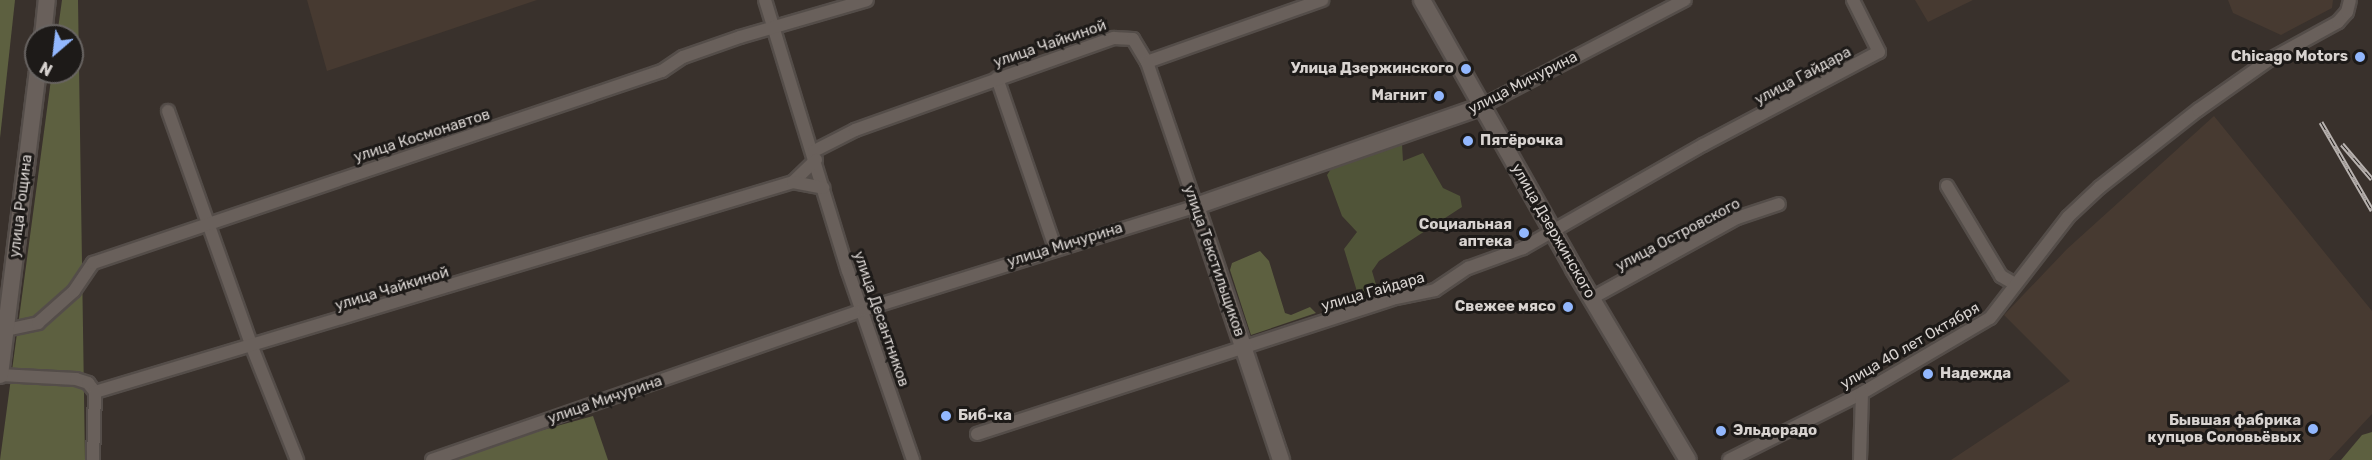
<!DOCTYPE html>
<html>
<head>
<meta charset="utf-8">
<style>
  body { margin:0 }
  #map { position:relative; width:2372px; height:460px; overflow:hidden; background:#39312c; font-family:Rubik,sans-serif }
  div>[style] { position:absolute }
  .built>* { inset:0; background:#473a31 }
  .green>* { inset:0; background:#505438 }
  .forest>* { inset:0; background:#5d6040 }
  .roads { filter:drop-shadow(2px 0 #544d49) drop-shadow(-2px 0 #544d49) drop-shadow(0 2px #544d49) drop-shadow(0 -2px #544d49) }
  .street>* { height:12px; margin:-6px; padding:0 6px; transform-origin:6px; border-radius:6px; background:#69605b }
  .secondary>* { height:16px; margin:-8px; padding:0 8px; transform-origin:8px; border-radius:8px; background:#69605b }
  .rail>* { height:5px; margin-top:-2.5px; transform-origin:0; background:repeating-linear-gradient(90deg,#1d1a18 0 9px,#b7b1ae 0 18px); box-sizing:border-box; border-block:2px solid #b7b1ae }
  .dots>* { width:16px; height:16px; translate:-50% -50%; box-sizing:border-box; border:3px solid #1d1a18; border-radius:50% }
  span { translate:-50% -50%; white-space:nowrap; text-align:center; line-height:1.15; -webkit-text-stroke:6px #1d1a18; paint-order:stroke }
  .street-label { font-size:15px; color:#d8d3d0 }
  .poi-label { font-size:15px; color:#d8d3d0; font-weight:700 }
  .right { translate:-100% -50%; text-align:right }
  .left { translate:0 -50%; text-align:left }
  .north { position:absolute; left:24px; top:24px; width:60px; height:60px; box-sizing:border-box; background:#1d1a18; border:2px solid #686462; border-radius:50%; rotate:208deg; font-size:16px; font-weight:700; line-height:24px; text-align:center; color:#d8d3d0 }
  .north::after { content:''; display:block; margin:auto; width:21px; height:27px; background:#92b7fd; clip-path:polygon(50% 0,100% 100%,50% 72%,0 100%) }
</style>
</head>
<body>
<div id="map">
  <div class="built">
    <i style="clip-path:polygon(307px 0,537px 0,327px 71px)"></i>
    <i style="clip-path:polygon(1915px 0,1973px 0,1928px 22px)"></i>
    <i style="clip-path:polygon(2228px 0,2333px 0,2332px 8px,2281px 35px,2233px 13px)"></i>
    <i style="clip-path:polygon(2214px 116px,2372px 311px,2372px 414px,2329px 460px,1951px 460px,2070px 381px,2004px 315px,2067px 249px)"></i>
  </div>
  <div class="green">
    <i style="clip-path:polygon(1396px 144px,1402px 144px,1403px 161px,1423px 153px,1443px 188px,1460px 196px,1462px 207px,1379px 261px,1372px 271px,1377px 288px,1359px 298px,1344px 249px,1357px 232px,1342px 216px,1327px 175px,1331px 169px)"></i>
  </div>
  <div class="forest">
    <i style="clip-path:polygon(0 0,15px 0,0 138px)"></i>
    <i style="clip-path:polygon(62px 0,78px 0,85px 460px,0 460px,52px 72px,72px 72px,72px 36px,57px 36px)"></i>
    <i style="clip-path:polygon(1260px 251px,1269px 261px,1285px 313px,1291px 315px,1310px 307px,1316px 313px,1251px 335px,1230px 270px,1232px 263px)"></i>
    <i style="clip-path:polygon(593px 416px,608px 460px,445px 460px,470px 450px)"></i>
    <i style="clip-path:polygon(2372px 432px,2372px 460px,2341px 460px,2362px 435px)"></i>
  </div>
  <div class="roads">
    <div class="street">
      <i style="left:765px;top:0;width:283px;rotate:73deg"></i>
      <i style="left:848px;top:271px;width:200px;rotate:71deg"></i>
      <i style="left:997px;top:78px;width:179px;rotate:71.1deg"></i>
      <i style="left:1480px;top:107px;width:231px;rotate:-27.6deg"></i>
      <i style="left:168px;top:111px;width:251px;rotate:70.4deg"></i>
      <i style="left:252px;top:347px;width:122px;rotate:68.3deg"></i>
      <i style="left:814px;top:151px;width:46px;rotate:-27.1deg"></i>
      <i style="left:855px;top:130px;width:275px;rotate:-19.6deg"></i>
      <i style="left:1114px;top:38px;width:19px;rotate:3deg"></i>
      <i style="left:1133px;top:39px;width:27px;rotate:59deg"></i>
      <i style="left:1147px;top:62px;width:186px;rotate:-19.5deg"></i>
      <i style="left:793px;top:182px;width:32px;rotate:-44deg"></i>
      <i style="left:1947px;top:186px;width:105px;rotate:59deg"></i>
      <i style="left:2001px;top:276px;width:16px;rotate:30deg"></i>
      <i style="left:1592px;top:298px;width:166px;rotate:-28.9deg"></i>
      <i style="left:1737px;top:218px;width:44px;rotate:-18.4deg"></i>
      <i style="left:6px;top:330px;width:33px;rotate:-12deg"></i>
      <i style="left:38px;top:323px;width:48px;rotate:-41.6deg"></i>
      <i style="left:74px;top:291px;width:34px;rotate:-56deg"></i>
      <i style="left:93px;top:263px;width:601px;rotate:-18.65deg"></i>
      <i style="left:662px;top:71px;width:25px;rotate:-34deg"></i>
      <i style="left:683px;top:57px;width:60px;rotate:-19.3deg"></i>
      <i style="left:740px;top:37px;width:132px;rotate:-16.2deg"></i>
      <i style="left:0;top:375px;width:76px;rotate:3deg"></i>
      <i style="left:76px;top:379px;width:13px;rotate:18deg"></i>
      <i style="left:88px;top:383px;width:11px;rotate:52deg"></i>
      <i style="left:95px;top:392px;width:729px;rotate:-16.74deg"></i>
      <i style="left:793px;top:182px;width:31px;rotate:11deg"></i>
      <i style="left:977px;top:434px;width:436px;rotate:-18deg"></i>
      <i style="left:1392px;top:299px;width:44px;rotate:-11.8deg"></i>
      <i style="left:1435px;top:290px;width:40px;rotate:-34deg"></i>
      <i style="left:1468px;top:268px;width:59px;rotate:-20deg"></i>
      <i style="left:1523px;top:248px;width:207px;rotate:-29.8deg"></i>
      <i style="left:1703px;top:145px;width:199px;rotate:-27.9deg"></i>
      <i style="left:1879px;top:52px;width:58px;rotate:-116.6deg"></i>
      <i style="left:93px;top:460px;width:68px;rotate:-88.3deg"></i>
      <i style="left:432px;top:460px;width:456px;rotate:-19.2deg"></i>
      <i style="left:863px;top:310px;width:349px;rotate:-17.3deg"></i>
      <i style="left:1196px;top:206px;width:152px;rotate:-108.8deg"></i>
      <i style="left:1729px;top:460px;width:149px;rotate:-26.7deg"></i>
      <i style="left:1862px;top:393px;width:148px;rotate:-30.4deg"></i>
      <i style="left:1990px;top:318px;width:128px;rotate:-52.3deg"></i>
      <i style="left:2068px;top:217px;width:44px;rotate:-43.2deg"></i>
      <i style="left:2100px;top:187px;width:125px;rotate:-38.2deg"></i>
      <i style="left:2198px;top:110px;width:87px;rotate:-35.2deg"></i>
      <i style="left:2269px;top:60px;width:79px;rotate:-28.8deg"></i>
      <i style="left:2338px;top:22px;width:13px;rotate:-48deg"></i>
      <i style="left:2347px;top:12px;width:12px;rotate:-76deg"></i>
      <i style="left:1860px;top:460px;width:67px;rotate:-88.3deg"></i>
    </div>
    <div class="secondary">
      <i style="left:1422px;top:0;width:309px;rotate:60.5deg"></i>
      <i style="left:1574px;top:269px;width:222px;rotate:59.2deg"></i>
      <i style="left:43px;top:36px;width:36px;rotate:-84deg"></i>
      <i style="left:0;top:375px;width:305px;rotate:-82.9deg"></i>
      <i style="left:1281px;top:460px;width:268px;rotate:-108.5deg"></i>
      <i style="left:1196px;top:206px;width:301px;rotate:-19.2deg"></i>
    </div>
  </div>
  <div class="rail">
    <i style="left:2321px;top:122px;width:102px;rotate:59.9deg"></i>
    <i style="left:2342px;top:144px;width:46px;rotate:49.4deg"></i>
  </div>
  <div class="dots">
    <i style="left:2360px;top:57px;background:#92b7fd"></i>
    <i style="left:1466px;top:69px;background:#92b7fd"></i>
    <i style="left:1439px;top:96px;background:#92b7fd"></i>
    <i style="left:1468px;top:141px;background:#92b7fd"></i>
    <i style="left:1524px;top:233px;background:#92b7fd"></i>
    <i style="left:1568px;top:307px;background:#92b7fd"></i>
    <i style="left:1928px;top:374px;background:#92b7fd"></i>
    <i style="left:946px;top:416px;background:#92b7fd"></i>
    <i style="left:2313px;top:429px;background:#92b7fd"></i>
    <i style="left:1721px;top:431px;background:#92b7fd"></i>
  </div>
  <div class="street-label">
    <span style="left:1050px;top:44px;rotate:-19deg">улица Чайкиной</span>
    <span style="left:1803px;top:76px;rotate:-28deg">улица Гайдара</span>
    <span style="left:1523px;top:83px;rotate:-27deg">улица Мичурина</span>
    <span style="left:422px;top:136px;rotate:-18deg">улица Космонавтов</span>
    <span style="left:21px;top:206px;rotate:-83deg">улица Рощина</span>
    <span style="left:1553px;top:231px;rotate:60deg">улица Дзержинского</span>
    <span style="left:1678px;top:235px;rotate:-28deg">улица Островского</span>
    <span style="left:1065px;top:245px;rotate:-17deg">улица Мичурина</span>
    <span style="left:1214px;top:261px;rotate:71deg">улица Текстильщиков</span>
    <span style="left:392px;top:289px;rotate:-17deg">улица Чайкиной</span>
    <span style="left:1373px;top:292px;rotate:-16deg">улица Гайдара</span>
    <span style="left:881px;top:319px;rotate:71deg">улица Десантников</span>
    <span style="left:1910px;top:346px;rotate:-30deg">улица 40 лет Октября</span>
    <span style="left:605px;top:400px;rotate:-19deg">улица Мичурина</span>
  </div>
  <div class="poi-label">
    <span class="right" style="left:2348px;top:57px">Chicago Motors</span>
    <span class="right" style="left:1454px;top:69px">Улица Дзержинского</span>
    <span class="right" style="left:1427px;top:96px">Магнит</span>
    <span class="left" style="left:1480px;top:141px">Пятёрочка</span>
    <span class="right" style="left:1512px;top:233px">Социальная<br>аптека</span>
    <span class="right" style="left:1556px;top:307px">Свежее мясо</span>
    <span class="left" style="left:1940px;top:374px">Надежда</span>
    <span class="left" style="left:958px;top:416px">Биб-ка</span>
    <span class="right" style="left:2301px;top:429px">Бывшая фабрика<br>купцов Соловьёвых</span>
    <span class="left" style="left:1733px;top:431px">Эльдорадо</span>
  </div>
  <div class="north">N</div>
</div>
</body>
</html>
